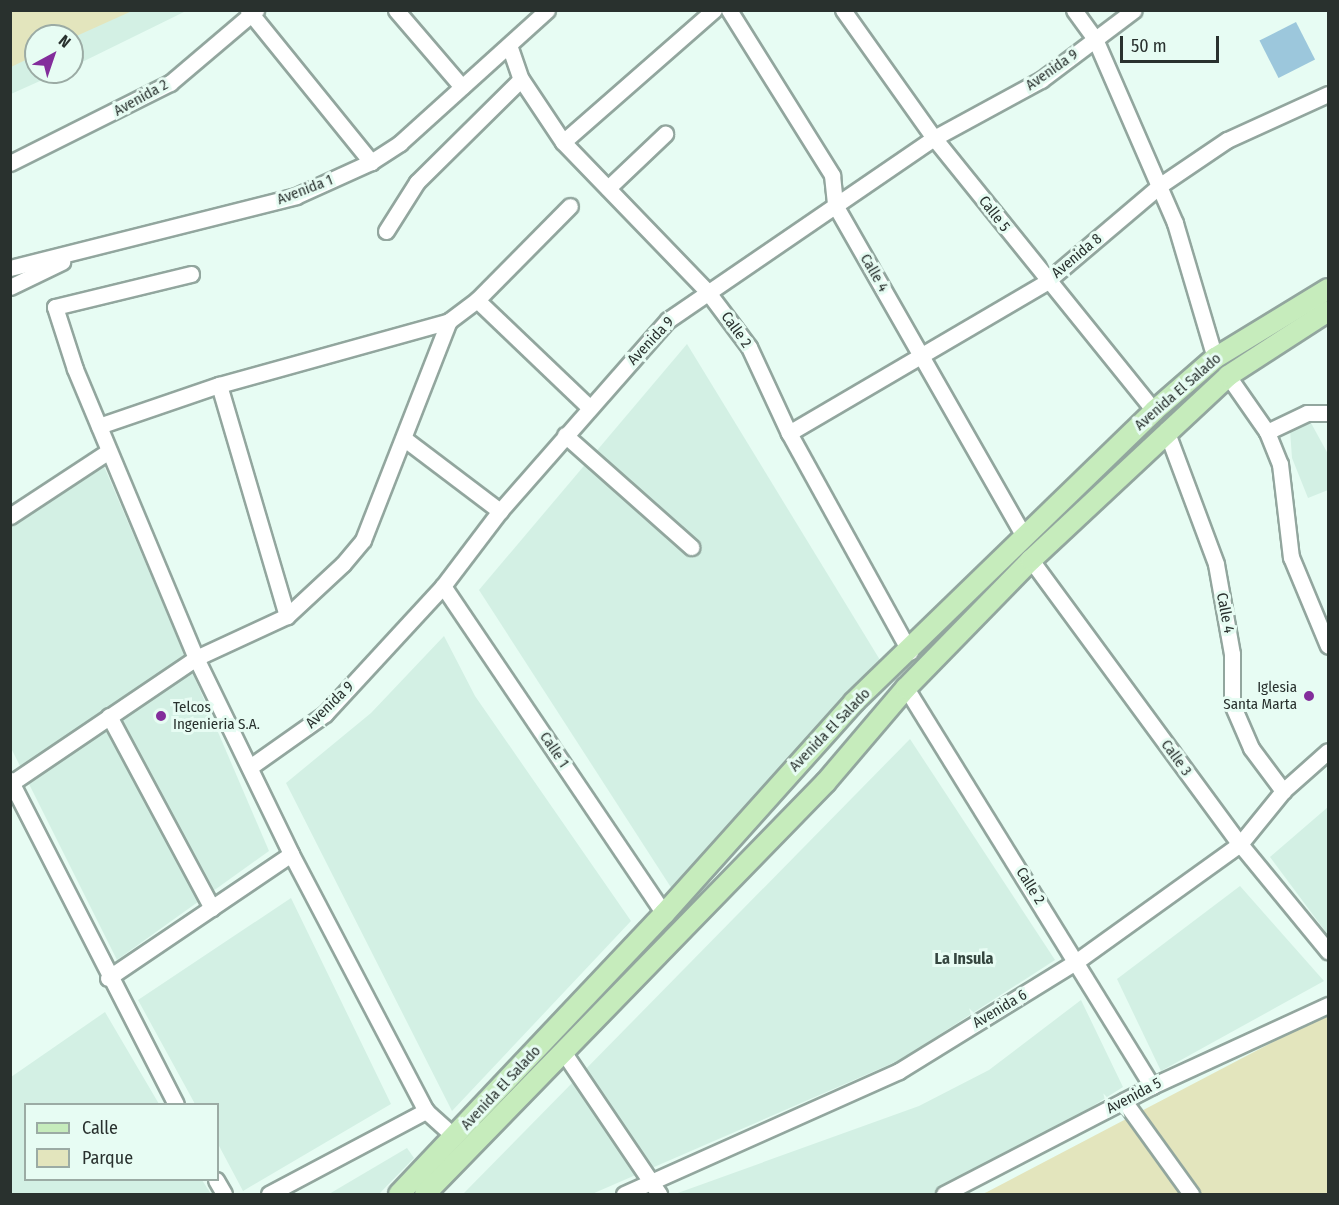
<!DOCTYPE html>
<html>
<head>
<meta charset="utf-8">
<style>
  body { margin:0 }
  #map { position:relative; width:1339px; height:1205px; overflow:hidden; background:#e7fcf3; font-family:"Fira Sans Condensed",sans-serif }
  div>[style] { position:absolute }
  .built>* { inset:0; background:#d3f0e4 }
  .green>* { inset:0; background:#e3e5bd }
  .water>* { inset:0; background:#9cc7dc; transform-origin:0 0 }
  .roads { filter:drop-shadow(2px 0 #92a69e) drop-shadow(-2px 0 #92a69e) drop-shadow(0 2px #92a69e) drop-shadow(0 -2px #92a69e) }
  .minor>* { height:15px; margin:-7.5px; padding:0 7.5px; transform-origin:7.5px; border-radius:7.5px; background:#fff }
  .major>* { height:20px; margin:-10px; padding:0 10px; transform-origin:10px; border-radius:10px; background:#c6ecbc }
  .dots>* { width:16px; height:16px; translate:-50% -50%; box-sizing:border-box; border:3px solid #e7fcf3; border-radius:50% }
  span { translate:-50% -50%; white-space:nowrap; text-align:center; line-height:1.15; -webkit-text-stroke:6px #e7fcf3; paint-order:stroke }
  .street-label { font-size:15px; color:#29312e }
  .poi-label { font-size:15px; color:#29312e }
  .right { translate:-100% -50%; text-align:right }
  .left { translate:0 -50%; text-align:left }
  .neighbourhood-label { font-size:16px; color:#35463f; font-weight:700 }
  .frame { position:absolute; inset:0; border:12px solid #29312e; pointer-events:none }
  .legend { position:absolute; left:24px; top:1103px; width:195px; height:78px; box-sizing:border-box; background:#e7fcf3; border:2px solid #9baba4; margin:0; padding:8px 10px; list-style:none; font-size:18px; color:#29312e }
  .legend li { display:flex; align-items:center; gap:12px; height:30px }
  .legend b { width:30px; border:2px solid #9baba4 }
  .north { position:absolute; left:24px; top:24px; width:60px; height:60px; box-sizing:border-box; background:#e7fcf3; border:2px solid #9baba4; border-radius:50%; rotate:40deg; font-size:16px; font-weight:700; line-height:24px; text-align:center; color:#29312e }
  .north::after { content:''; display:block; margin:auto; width:21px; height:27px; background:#832d9b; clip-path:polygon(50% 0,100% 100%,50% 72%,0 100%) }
  .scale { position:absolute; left:1120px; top:36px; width:99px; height:27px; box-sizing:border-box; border:3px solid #29312e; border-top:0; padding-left:8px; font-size:18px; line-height:21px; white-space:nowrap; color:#29312e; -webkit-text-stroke:4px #e7fcf3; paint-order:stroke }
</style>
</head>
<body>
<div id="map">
  <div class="built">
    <i style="clip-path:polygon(10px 11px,186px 11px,72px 67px,72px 36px,36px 36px,36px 72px,60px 72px,11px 94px)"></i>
    <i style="clip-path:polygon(687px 344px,880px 660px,672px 889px,479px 590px)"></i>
    <i style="clip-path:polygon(1311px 423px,1328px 454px,1328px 490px,1308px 498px,1292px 458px,1290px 430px)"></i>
    <i style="clip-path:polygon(103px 464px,269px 851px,117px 960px,11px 748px,11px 520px)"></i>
    <i style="clip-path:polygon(444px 636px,475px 696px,631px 921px,452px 1111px,286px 783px,371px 713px)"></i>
    <i style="clip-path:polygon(910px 739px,1055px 960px,900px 1060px,592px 1194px,463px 1194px)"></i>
    <i style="clip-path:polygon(1328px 807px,1328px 935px,1270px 857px)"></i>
    <i style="clip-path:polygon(1240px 886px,1324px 981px,1161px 1071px,1117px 979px)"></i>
    <i style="clip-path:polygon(291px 898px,391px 1104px,243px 1191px,218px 1144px,218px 1104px,195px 1104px,138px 1000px)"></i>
    <i style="clip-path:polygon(1081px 1000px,1123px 1087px,994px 1168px,935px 1194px,675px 1194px,919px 1106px,989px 1070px)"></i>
    <i style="clip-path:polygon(105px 1012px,159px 1104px,26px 1104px,26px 1180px,202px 1180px,211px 1194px,11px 1194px,11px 1077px)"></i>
    <i style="clip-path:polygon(407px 1148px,414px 1158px,379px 1194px,329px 1194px)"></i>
  </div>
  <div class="green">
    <i style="clip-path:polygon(10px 11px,11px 10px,132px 11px,72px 38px,36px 36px,36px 55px,11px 67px)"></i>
    <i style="clip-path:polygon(1328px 1013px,1328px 1194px,982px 1194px,987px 1192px)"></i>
  </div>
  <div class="water">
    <i style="left:1296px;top:22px;width:42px;height:41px;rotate:63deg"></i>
  </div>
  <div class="roads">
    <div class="minor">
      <i style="left:248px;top:10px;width:196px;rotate:51deg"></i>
      <i style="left:396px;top:10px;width:101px;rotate:49.4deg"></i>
      <i style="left:729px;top:10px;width:195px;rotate:58deg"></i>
      <i style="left:832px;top:175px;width:30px;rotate:84deg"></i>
      <i style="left:835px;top:205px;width:382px;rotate:60.3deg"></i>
      <i style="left:843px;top:10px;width:157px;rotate:54.6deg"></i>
      <i style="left:934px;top:138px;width:351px;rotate:51.1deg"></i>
      <i style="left:1074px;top:10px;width:36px;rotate:54deg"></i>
      <i style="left:1095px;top:39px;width:201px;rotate:66.5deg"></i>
      <i style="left:1175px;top:223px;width:141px;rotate:73.5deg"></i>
      <i style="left:509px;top:45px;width:36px;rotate:71deg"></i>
      <i style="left:521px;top:79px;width:76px;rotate:56.3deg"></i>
      <i style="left:563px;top:142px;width:207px;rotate:46deg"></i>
      <i style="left:707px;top:291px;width:70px;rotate:53.1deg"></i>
      <i style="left:749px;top:347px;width:95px;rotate:65.1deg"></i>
      <i style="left:789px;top:433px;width:250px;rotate:61.1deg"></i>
      <i style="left:563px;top:142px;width:201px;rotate:-41.2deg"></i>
      <i style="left:10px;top:163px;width:179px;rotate:-26.6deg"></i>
      <i style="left:170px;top:83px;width:113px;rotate:-40.3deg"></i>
      <i style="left:608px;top:188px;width:79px;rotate:-43.5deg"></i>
      <i style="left:386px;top:231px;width:58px;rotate:-57.7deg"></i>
      <i style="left:417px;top:182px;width:146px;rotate:-44.7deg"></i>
      <i style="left:10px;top:268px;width:295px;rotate:-14.1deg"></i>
      <i style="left:296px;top:196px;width:82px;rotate:-24.4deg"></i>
      <i style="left:371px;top:162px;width:35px;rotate:-33deg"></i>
      <i style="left:400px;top:143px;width:198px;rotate:-42.1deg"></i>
      <i style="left:191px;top:274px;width:140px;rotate:166.4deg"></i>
      <i style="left:55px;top:307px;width:65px;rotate:72.1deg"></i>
      <i style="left:75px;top:369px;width:313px;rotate:67.3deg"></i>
      <i style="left:196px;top:658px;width:218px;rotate:64.1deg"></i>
      <i style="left:291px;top:854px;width:290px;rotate:62.3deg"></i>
      <i style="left:426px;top:1111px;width:39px;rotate:42deg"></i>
      <i style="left:10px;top:287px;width:58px;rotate:-25.7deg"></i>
      <i style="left:477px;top:300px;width:156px;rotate:43.7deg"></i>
      <i style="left:1228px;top:376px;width:68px;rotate:55.1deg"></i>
      <i style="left:1267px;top:432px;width:35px;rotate:68deg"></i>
      <i style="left:1280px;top:464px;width:94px;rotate:83.3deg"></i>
      <i style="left:1291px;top:557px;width:96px;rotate:67.4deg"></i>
      <i style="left:219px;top:385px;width:241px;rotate:73.6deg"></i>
      <i style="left:99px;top:426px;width:127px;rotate:-18.9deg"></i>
      <i style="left:219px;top:385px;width:239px;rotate:-15.5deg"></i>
      <i style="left:449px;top:321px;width:35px;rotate:-37deg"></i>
      <i style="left:477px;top:300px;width:132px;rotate:-45.3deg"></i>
      <i style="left:1166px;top:430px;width:143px;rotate:69.5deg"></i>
      <i style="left:1216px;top:564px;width:91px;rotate:79.9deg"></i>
      <i style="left:1232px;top:654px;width:50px;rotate:90deg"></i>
      <i style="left:1232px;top:704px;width:48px;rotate:66.6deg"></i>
      <i style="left:1251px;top:748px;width:54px;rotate:53.3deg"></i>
      <i style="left:1267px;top:432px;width:44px;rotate:-25.4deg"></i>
      <i style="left:1307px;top:413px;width:21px"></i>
      <i style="left:789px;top:433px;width:298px;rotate:-30.4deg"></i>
      <i style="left:1046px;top:282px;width:148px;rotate:-40.3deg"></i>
      <i style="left:1159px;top:186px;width:82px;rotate:-34.1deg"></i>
      <i style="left:1227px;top:140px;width:111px;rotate:-24.5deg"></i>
      <i style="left:565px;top:435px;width:169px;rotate:41.6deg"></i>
      <i style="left:406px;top:440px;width:118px;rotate:37.1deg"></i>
      <i style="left:10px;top:516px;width:118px;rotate:-33.3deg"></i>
      <i style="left:1031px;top:560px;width:353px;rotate:53.7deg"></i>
      <i style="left:1240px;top:844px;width:139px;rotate:50.6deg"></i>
      <i style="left:443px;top:586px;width:396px;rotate:56deg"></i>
      <i style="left:906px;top:688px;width:468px;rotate:58.3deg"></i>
      <i style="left:109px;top:716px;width:218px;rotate:61.8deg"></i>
      <i style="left:250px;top:767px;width:92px;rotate:-35.2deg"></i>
      <i style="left:325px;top:714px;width:174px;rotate:-47.3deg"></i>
      <i style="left:443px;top:586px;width:94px;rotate:-52.8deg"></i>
      <i style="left:500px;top:511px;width:254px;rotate:-48.7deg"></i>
      <i style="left:668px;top:320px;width:322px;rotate:-34.4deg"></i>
      <i style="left:934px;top:138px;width:122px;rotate:-28.5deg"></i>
      <i style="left:1041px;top:80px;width:116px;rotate:-37deg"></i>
      <i style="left:10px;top:780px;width:364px;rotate:62.9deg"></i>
      <i style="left:10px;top:784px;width:225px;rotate:-34.1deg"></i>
      <i style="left:196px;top:658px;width:100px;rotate:-24.8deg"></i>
      <i style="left:287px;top:616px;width:76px;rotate:-42.9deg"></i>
      <i style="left:343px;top:564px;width:31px;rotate:-50deg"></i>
      <i style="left:363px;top:540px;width:235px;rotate:-68.6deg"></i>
      <i style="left:108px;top:978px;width:221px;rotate:-34.1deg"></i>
      <i style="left:562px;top:1050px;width:174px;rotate:56deg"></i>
      <i style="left:1124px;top:1101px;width:115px;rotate:54.2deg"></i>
      <i style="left:216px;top:1180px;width:16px;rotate:60deg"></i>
      <i style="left:269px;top:1194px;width:178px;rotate:-27.9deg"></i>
      <i style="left:624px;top:1194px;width:301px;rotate:-24.1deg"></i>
      <i style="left:899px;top:1071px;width:209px;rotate:-31.7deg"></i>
      <i style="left:1077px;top:961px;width:201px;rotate:-35.7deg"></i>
      <i style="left:1240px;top:844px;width:68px;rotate:-50.9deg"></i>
      <i style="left:1283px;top:791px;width:60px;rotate:-41.6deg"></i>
      <i style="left:944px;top:1194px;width:234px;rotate:-27.4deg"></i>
      <i style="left:1152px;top:1086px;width:194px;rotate:-24.7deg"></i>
    </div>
    <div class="major">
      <i style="left:399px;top:1194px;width:386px;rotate:-46.6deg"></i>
      <i style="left:664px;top:914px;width:285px;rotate:-48.1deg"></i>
      <i style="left:854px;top:702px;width:418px;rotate:-44.1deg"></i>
      <i style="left:1154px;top:411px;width:81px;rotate:-41deg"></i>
      <i style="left:1215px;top:358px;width:132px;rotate:-31.4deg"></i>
      <i style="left:425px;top:1194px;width:575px;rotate:-45.78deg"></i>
      <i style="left:826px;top:782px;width:123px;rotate:-49.6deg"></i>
      <i style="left:906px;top:688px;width:179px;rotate:-45.7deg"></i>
      <i style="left:1031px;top:560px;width:270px;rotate:-43deg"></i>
      <i style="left:1228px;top:376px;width:119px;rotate:-33deg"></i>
    </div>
  </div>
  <div class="dots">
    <i style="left:1309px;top:696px;background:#832d9b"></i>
    <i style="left:161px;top:716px;background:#832d9b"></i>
  </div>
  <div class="street-label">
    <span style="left:1052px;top:70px;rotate:-35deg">Avenida 9</span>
    <span style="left:141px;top:98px;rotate:-29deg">Avenida 2</span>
    <span style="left:305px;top:190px;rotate:-21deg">Avenida 1</span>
    <span style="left:994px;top:214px;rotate:52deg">Calle 5</span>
    <span style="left:1077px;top:256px;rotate:-40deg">Avenida 8</span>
    <span style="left:874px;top:273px;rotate:60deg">Calle 4</span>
    <span style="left:736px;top:330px;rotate:54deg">Calle 2</span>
    <span style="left:651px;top:341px;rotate:-47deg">Avenida 9</span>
    <span style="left:1178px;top:392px;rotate:-41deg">Avenida El Salado</span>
    <span style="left:1225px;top:613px;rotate:79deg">Calle 4</span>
    <span style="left:330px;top:705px;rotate:-44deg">Avenida 9</span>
    <span style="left:830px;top:730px;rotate:-46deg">Avenida El Salado</span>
    <span style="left:554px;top:750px;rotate:56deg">Calle 1</span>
    <span style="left:1176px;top:758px;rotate:54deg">Calle 3</span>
    <span style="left:1030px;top:886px;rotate:58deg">Calle 2</span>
    <span style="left:1000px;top:1009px;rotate:-31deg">Avenida 6</span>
    <span style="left:501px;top:1088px;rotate:-47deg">Avenida El Salado</span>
    <span style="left:1134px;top:1096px;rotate:-28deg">Avenida 5</span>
  </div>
  <div class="poi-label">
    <span class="right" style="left:1297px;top:696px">Iglesia<br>Santa Marta</span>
    <span class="left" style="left:173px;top:716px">Telcos<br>Ingenieria S.A.</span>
  </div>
  <div class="neighbourhood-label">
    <span style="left:964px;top:959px">La Insula</span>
  </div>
  <div class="frame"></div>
  <ul class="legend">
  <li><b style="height:8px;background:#c6ecbc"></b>Calle</li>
  <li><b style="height:16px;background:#e3e5bd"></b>Parque</li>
  </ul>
  <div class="north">N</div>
  <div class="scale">50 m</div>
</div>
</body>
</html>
